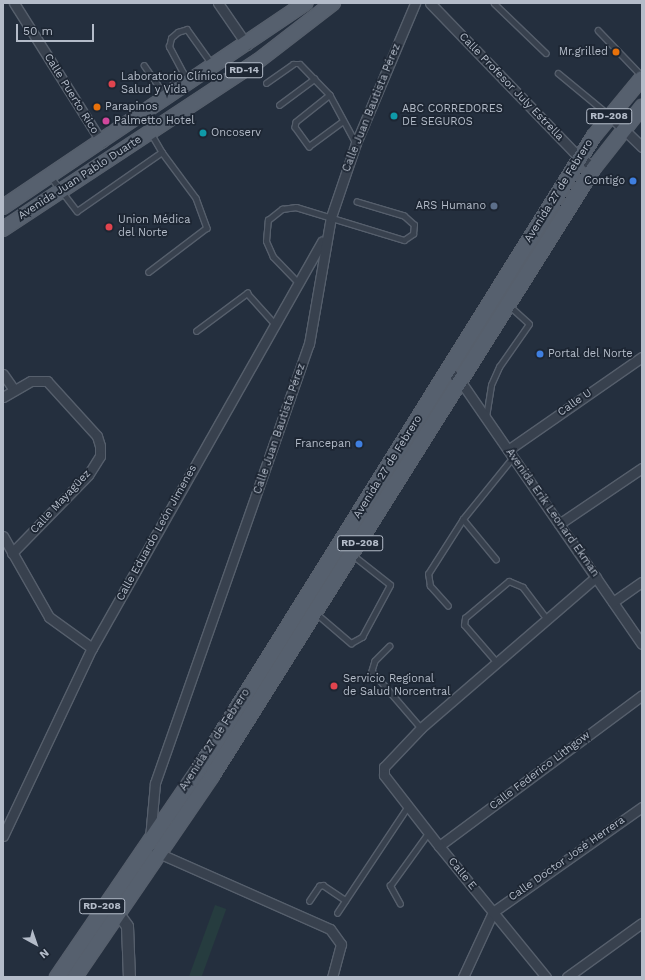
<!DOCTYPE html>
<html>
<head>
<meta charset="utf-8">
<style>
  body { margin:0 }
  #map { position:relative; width:645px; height:980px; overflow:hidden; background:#242f3e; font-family:"Work Sans",sans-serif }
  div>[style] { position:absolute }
  .green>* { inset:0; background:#263c3f; transform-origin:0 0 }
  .roads { filter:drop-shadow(1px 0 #565f6c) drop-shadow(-1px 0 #565f6c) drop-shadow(0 1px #565f6c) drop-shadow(0 -1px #565f6c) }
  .service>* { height:4.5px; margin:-2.25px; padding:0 2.25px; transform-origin:2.25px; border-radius:2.25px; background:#38414e }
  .minor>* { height:9px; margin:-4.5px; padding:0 4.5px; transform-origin:4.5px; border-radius:4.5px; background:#38414e }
  .tertiary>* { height:11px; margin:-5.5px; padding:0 5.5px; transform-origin:5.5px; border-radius:5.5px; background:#38414e }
  .primary>* { height:14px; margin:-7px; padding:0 7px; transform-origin:7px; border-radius:7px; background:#56606e }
  .dots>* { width:11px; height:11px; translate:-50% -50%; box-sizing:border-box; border:2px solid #1d2633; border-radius:50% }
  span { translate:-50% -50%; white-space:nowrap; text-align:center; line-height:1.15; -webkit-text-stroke:3.5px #1d2633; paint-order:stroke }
  .shield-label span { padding:1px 3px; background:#1d2633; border:1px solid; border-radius:3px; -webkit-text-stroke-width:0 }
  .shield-label { font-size:10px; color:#b4bcc9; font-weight:700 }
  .poi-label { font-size:11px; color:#b4bcc9 }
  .right { translate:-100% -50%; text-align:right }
  .left { translate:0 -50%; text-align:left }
  .street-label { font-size:11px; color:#b4bcc9 }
  .frame { position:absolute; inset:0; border:4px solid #b4bcc9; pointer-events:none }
  .north { position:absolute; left:16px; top:924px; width:40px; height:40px; -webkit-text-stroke:3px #1d2633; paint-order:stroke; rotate:140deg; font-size:11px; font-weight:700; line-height:16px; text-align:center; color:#b4bcc9 }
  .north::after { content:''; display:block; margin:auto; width:14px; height:18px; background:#b4bcc9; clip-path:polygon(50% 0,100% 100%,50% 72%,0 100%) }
  .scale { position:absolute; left:16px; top:24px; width:78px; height:18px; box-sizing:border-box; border:2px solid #b4bcc9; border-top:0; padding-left:5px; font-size:12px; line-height:14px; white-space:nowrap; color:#b4bcc9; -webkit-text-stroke:3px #1d2633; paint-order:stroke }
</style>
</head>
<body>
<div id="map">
  <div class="green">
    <i style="left:215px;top:905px;width:12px;height:77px;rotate:20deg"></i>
  </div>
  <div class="roads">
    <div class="service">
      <i style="left:494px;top:3px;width:72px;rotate:43.9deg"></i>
      <i style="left:598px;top:30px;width:64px;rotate:46.3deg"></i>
      <i style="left:144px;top:65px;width:33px;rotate:55deg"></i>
      <i style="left:558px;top:73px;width:66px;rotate:39.5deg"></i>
      <i style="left:266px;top:83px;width:33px;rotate:-35deg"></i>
      <i style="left:293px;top:64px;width:7px"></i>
      <i style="left:300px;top:64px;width:43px;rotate:45.9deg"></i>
      <i style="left:330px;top:95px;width:55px;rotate:61.6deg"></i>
      <i style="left:170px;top:87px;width:19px;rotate:-47deg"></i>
      <i style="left:183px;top:73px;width:30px;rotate:-118deg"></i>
      <i style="left:169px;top:47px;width:9px;rotate:-77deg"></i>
      <i style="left:171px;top:38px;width:9px;rotate:-41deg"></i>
      <i style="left:178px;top:32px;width:9px;rotate:-18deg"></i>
      <i style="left:187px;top:29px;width:43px;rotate:54.5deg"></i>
      <i style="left:330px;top:95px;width:43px;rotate:141.5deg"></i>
      <i style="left:296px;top:122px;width:5px;rotate:101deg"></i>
      <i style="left:295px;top:127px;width:24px;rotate:54deg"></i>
      <i style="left:309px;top:146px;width:42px;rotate:-36.3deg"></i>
      <i style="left:279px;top:105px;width:44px;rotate:-36.6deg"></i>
      <i style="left:151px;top:133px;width:22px;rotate:60deg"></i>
      <i style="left:51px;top:177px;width:43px;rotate:52.6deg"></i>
      <i style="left:77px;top:211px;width:103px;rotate:-34.8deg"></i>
      <i style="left:162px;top:152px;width:57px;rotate:53.5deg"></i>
      <i style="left:196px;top:198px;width:32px;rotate:70deg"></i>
      <i style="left:207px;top:228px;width:73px;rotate:142.8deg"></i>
      <i style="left:298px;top:283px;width:36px;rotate:-134deg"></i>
      <i style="left:273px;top:257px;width:17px;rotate:-114deg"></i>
      <i style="left:266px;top:241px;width:21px;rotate:-85deg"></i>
      <i style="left:268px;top:220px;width:18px;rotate:-38deg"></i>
      <i style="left:282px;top:209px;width:14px;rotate:-8deg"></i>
      <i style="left:296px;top:207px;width:113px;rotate:17deg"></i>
      <i style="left:404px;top:240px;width:11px;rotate:-34deg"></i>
      <i style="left:413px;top:234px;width:9px;rotate:-84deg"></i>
      <i style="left:414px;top:225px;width:13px;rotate:-138deg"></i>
      <i style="left:404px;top:216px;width:49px;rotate:-163.4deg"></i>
      <i style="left:196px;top:331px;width:64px;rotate:-36.7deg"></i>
      <i style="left:247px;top:293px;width:42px;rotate:47.9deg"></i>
      <i style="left:486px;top:417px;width:32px;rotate:-81deg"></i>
      <i style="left:491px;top:385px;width:20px;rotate:-66deg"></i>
      <i style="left:499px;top:367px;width:52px;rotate:-55.1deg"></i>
      <i style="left:529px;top:324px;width:27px;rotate:-138deg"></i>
      <i style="left:463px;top:519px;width:52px;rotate:50.5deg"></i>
      <i style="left:448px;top:606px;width:27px;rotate:-132deg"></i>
      <i style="left:430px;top:586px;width:12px;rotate:-99deg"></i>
      <i style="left:428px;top:574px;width:65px;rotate:-57.5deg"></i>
      <i style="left:463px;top:519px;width:80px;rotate:-51.1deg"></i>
      <i style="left:317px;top:614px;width:45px;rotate:40.5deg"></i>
      <i style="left:351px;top:643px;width:13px;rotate:-29deg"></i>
      <i style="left:362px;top:637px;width:59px;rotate:-61.7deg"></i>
      <i style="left:390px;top:585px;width:48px;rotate:-141.7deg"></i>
      <i style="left:390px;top:646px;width:21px;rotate:135deg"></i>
      <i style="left:375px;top:661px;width:10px;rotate:107deg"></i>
      <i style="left:372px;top:671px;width:75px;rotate:49.3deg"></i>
      <i style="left:497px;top:663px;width:50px;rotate:-131deg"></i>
      <i style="left:464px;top:625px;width:7px;rotate:-82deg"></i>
      <i style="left:465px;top:618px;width:57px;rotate:-40.1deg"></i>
      <i style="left:509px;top:581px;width:15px;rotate:23deg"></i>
      <i style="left:523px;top:587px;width:40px;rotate:53deg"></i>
      <i style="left:309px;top:901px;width:18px;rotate:-56deg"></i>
      <i style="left:319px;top:886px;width:4px;rotate:-14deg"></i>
      <i style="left:323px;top:885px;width:27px;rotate:34deg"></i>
      <i style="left:400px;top:904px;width:21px;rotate:-119deg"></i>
      <i style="left:390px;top:886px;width:67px;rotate:-54.2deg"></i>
      <i style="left:337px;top:913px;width:128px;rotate:-56.4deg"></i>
    </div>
    <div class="minor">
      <i style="left:14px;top:3px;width:165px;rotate:57.8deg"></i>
      <i style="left:218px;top:3px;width:51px;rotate:55.4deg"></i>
      <i style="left:430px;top:3px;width:207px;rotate:46deg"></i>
      <i style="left:574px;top:152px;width:26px;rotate:39deg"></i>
      <i style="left:609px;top:115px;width:46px;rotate:44.1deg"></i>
      <i style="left:449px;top:371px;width:16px;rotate:43deg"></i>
      <i style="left:461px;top:382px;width:318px;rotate:55.4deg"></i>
      <i style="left:3px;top:374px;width:19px;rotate:55deg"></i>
      <i style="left:3px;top:397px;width:32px;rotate:-30deg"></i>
      <i style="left:31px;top:381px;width:16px"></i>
      <i style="left:47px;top:381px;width:74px;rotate:47.7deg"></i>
      <i style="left:97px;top:436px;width:10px;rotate:73deg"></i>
      <i style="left:100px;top:446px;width:10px;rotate:90deg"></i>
      <i style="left:100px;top:456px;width:22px;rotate:122deg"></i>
      <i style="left:88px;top:475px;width:109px;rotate:134.3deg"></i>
      <i style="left:508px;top:450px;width:163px;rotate:-34.8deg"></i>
      <i style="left:559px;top:524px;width:100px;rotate:-34deg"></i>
      <i style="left:3px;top:536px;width:93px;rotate:60.4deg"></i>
      <i style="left:49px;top:617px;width:53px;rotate:35.8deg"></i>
      <i style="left:613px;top:602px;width:35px;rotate:-35deg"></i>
      <i style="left:3px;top:836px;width:208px;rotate:-64.7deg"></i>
      <i style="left:92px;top:648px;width:467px;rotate:-60.5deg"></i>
      <i style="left:150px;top:838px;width:55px;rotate:-84.8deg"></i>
      <i style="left:155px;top:783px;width:465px;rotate:-70.7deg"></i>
      <i style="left:309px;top:344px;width:129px;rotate:-80.2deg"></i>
      <i style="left:331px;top:217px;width:78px;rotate:-71.3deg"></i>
      <i style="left:356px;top:143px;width:152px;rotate:-67.1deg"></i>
      <i style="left:439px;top:846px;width:253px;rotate:-36.6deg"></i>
      <i style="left:156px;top:852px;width:190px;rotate:23.9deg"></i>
      <i style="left:330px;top:929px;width:19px;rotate:54deg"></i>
      <i style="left:341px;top:944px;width:34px;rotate:105deg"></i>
      <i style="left:463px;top:977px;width:72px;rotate:-65.2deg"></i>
      <i style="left:493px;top:912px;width:182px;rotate:-35.2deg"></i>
      <i style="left:546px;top:977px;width:169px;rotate:-129.2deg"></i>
      <i style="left:439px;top:846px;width:90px;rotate:-127.8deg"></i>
      <i style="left:384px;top:775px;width:8px;rotate:-90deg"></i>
      <i style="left:384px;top:767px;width:54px;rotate:-46.5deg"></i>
      <i style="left:421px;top:728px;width:231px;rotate:-40.8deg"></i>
      <i style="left:567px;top:977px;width:92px;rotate:-35.8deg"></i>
    </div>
    <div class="tertiary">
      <i style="left:104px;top:904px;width:15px;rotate:32deg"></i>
      <i style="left:117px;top:912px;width:17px;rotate:54deg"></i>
      <i style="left:127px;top:926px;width:51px;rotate:87.8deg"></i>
    </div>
    <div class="primary">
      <i style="left:3px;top:207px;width:365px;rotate:-34deg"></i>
      <i style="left:3px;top:229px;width:305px;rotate:-33.4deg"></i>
      <i style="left:258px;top:61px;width:95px;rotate:-37.7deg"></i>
      <i style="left:57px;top:977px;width:252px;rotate:-55.7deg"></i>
      <i style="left:199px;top:769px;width:746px;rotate:-58.04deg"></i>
      <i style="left:594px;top:136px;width:75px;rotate:-50.4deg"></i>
      <i style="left:75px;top:977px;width:243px;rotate:-55.7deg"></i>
      <i style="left:212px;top:776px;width:718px;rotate:-57.86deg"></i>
      <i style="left:594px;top:168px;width:78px;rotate:-51.8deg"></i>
    </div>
  </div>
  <div class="dots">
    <i style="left:616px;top:52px;background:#e8710a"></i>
    <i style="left:112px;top:84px;background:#e0444e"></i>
    <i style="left:97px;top:107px;background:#e8710a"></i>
    <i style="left:394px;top:116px;background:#0f9aa8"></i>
    <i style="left:106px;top:121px;background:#d1479c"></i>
    <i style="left:203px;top:133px;background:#0f9aa8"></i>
    <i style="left:633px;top:181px;background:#3f7fe0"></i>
    <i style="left:494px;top:206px;background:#5c6f8a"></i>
    <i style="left:109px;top:227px;background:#e0444e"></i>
    <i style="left:540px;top:354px;background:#3f7fe0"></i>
    <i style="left:359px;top:444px;background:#3f7fe0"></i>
    <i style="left:334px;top:686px;background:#e0444e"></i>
  </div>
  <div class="shield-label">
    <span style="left:244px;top:70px">RD-14</span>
    <span style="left:609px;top:116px">RD-208</span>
    <span style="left:360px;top:543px">RD-208</span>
    <span style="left:102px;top:906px">RD-208</span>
  </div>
  <div class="poi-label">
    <span class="right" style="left:608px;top:52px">Mr.grilled</span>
    <span class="left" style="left:121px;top:84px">Laboratorio Clínico<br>Salud y Vida</span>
    <span class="left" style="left:105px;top:107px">Parapinos</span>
    <span class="left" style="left:402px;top:116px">ABC CORREDORES<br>DE SEGUROS</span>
    <span class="left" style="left:114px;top:121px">Palmetto Hotel</span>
    <span class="left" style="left:211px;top:133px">Oncoserv</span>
    <span class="right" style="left:625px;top:181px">Contigo</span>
    <span class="right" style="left:486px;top:206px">ARS Humano</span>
    <span class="left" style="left:118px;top:227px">Union Médica<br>del Norte</span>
    <span class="left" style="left:548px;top:354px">Portal del Norte</span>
    <span class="right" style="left:351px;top:444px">Francepan</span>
    <span class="left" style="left:343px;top:686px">Servicio Regional<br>de Salud Norcentral</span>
  </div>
  <div class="street-label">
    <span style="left:511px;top:87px;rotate:46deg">Calle Profesor July Estrella</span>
    <span style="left:71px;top:94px;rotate:58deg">Calle Puerto Rico</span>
    <span style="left:372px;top:108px;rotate:-68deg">Calle Juan Bautista Pérez</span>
    <span style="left:80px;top:178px;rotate:-33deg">Avenida Juan Pablo Duarte</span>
    <span style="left:559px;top:191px;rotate:-58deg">Avenida 27 de Febrero</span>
    <span style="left:575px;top:403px;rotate:-35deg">Calle U</span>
    <span style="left:280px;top:429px;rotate:-71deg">Calle Juan Bautista Pérez</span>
    <span style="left:388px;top:467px;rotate:-58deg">Avenida 27 de Febrero</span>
    <span style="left:61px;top:502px;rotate:-47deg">Calle Mayagüez</span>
    <span style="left:552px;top:513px;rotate:55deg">Avenida Erik Leonard Ekman</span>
    <span style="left:157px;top:533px;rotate:-61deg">Calle Eduardo León Jimenes</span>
    <span style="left:215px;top:740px;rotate:-57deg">Avenida 27 de Febrero</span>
    <span style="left:540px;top:771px;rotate:-37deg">Calle Federico Lithgow</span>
    <span style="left:567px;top:859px;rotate:-35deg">Calle Doctor José Herrera</span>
    <span style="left:462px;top:874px;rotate:51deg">Calle E</span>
  </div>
  <div class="frame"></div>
  <div class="north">N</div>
  <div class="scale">50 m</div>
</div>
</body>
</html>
